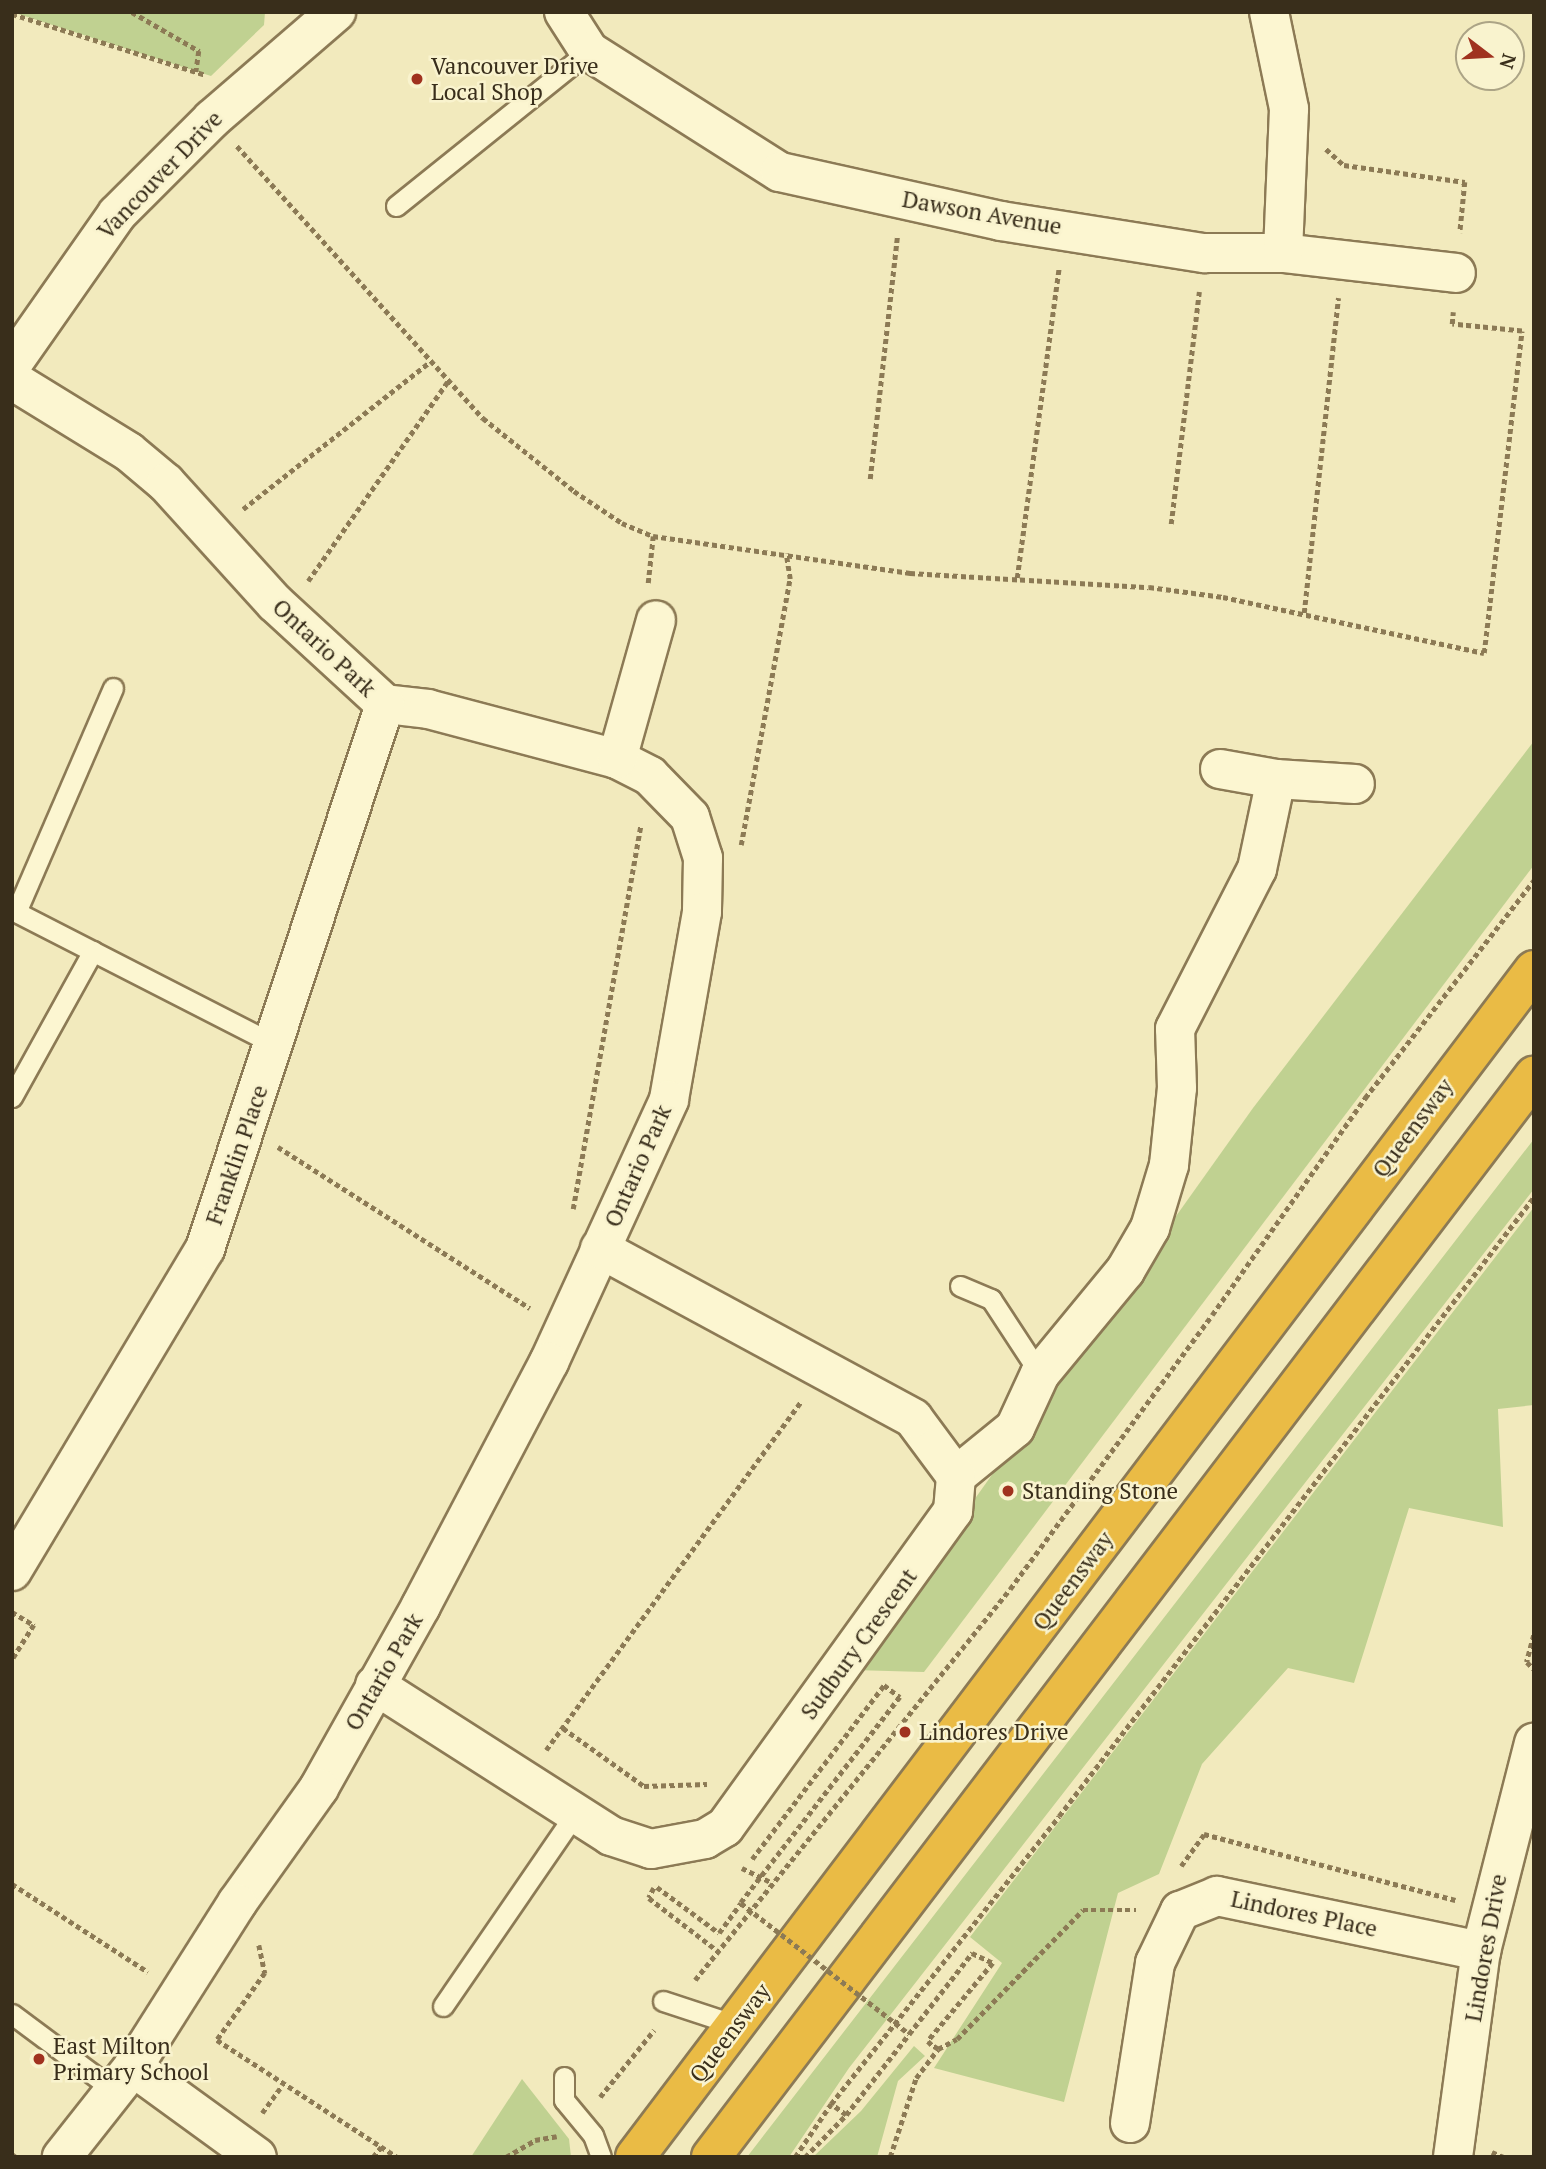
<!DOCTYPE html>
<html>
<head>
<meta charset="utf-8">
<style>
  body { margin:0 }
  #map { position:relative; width:1546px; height:2169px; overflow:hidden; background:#f2eabd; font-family:"PT Serif",serif }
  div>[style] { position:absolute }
  .green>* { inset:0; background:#c0d191 }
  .path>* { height:4.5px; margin-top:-2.25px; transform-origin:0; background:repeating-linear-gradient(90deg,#8c7a55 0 5px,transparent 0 8.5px) }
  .roads { filter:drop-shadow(2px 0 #8c7a55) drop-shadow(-2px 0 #8c7a55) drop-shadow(0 2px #8c7a55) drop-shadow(0 -2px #8c7a55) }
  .lane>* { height:19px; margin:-9.5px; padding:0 9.5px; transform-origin:9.5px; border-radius:9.5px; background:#fcf6d1 }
  .street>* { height:38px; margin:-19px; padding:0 19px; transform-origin:19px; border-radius:19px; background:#fcf6d1 }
  .highway>* { height:38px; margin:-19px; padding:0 19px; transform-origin:19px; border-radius:19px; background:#eabb45 }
  .path-bridge>* { height:4.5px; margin-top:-2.25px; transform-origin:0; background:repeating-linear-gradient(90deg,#8c7a55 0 5px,transparent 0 8.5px) }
  .dots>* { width:19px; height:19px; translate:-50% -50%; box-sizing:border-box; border:4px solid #f9f3ce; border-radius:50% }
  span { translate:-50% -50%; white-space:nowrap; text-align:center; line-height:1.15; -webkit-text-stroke:5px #f9f3ce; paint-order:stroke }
  .poi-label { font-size:23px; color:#392e1b }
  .left { translate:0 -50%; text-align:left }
  .street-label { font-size:23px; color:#392e1b }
  .frame { position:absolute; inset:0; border:14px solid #392e1b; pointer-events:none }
  .north { position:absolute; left:1455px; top:21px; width:70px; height:70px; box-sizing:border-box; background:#f9f3ce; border:2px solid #aca486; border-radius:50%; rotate:107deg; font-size:19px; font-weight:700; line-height:28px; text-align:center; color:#392e1b }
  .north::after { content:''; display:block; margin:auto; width:24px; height:32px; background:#a0321f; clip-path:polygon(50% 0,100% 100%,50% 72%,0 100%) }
</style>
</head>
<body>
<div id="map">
  <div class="green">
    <i style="clip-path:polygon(12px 12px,265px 12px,264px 25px,211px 76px)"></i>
    <i style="clip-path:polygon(1534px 741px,1534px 865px,924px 1672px,853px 1670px,1253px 1108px)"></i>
    <i style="clip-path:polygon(1534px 1139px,1534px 1189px,849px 2068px,789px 2157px,747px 2157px)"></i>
    <i style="clip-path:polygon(1534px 1207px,1534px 1405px,1498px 1409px,1503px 1527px,1409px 1508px,1354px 1683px,1288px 1668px,1202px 1764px,1159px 1874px,1118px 1893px,1064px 2102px,934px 2068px,1002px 1963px,970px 1937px)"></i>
    <i style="clip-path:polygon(914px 2046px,925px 2056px,898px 2081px,877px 2157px,813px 2157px,861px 2111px)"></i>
    <i style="clip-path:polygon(522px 2079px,569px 2139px,571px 2157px,471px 2157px)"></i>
  </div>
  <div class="path">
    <i style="left:132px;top:12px;width:78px;rotate:30.2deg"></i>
    <i style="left:199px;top:51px;width:21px;rotate:98deg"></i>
    <i style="left:12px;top:14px;width:202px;rotate:17.5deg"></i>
    <i style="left:237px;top:146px;width:367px;rotate:47.9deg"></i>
    <i style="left:483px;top:418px;width:117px;rotate:38.7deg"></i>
    <i style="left:574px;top:491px;width:58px;rotate:33.7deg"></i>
    <i style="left:622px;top:523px;width:34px;rotate:23deg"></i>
    <i style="left:653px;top:536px;width:260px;rotate:8.2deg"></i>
    <i style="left:910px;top:573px;width:239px;rotate:3.4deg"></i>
    <i style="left:1149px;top:587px;width:75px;rotate:7.7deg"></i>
    <i style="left:1223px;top:597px;width:267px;rotate:12.1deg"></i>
    <i style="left:1484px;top:653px;width:324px;rotate:-83.3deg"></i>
    <i style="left:1522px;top:331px;width:70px;rotate:-174.3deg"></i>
    <i style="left:1452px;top:324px;width:12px;rotate:-85deg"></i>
    <i style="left:1326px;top:149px;width:24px;rotate:42deg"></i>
    <i style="left:1344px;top:165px;width:122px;rotate:8deg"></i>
    <i style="left:1465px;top:182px;width:51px;rotate:95.6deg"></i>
    <i style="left:870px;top:479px;width:243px;rotate:-83.6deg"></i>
    <i style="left:243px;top:509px;width:238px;rotate:-38.2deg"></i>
    <i style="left:1171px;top:524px;width:234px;rotate:-83.1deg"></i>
    <i style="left:1017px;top:578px;width:313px;rotate:-82.3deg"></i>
    <i style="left:308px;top:581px;width:244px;rotate:-55deg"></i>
    <i style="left:648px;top:583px;width:47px;rotate:-83.9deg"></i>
    <i style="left:1304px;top:613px;width:317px;rotate:-83.8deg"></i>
    <i style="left:741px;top:845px;width:270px;rotate:-79.6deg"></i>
    <i style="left:790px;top:579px;width:26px;rotate:-99deg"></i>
    <i style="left:278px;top:1147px;width:299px;rotate:32.6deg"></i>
    <i style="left:573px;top:1209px;width:390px;rotate:-80deg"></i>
    <i style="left:12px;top:1612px;width:26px;rotate:31deg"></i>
    <i style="left:34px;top:1625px;width:41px;rotate:122.2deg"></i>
    <i style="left:1534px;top:1635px;width:28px;rotate:105deg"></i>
    <i style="left:1527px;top:1662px;width:10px;rotate:45deg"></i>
    <i style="left:563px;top:1728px;width:100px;rotate:35.6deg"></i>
    <i style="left:644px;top:1786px;width:63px;rotate:-1.8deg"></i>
    <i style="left:546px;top:1750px;width:432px;rotate:-53.8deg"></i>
    <i style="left:1181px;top:1866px;width:39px;rotate:-54deg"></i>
    <i style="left:1204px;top:1834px;width:260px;rotate:14.7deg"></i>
    <i style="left:742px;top:1868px;width:34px;rotate:26deg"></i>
    <i style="left:12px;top:1884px;width:162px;rotate:32.9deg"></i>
    <i style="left:657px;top:1887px;width:77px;rotate:36.6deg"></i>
    <i style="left:719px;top:1933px;width:37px;rotate:-54deg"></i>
    <i style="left:654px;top:1888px;width:11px;rotate:117deg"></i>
    <i style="left:649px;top:1898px;width:88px;rotate:37.6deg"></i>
    <i style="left:259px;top:1945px;width:29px;rotate:78deg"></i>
    <i style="left:265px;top:1973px;width:82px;rotate:125.6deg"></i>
    <i style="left:217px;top:2040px;width:215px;rotate:33deg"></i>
    <i style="left:695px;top:1980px;width:502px;rotate:-51.14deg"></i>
    <i style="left:1010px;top:1589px;width:340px;rotate:-53.6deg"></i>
    <i style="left:1212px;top:1315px;width:266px;rotate:-54.8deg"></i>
    <i style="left:1365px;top:1098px;width:276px;rotate:-52.2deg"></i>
    <i style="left:938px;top:2049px;width:21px;rotate:-28deg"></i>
    <i style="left:957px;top:2039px;width:180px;rotate:-45.7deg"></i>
    <i style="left:1083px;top:1910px;width:53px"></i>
    <i style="left:600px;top:2097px;width:86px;rotate:-51.1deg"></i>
    <i style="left:262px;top:2113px;width:34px;rotate:-54deg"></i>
    <i style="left:846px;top:2115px;width:103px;rotate:-52.1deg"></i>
    <i style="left:1492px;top:2152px;width:13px;rotate:23deg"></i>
    <i style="left:12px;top:2154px;width:5px;rotate:37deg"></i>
    <i style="left:373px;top:2157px;width:13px;rotate:-51deg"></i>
    <i style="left:506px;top:2157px;width:34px;rotate:-30deg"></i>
    <i style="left:535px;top:2140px;width:22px;rotate:-10deg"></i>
    <i style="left:795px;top:2157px;width:64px;rotate:-55.8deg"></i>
    <i style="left:831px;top:2104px;width:367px;rotate:-51.6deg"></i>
    <i style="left:1059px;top:1816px;width:780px;rotate:-52.5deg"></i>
    <i style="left:805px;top:2157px;width:59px;rotate:-45.7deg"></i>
    <i style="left:846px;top:2115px;width:19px;rotate:-144deg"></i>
    <i style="left:890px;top:2157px;width:83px;rotate:-71.8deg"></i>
    <i style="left:916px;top:2078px;width:36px;rotate:-53deg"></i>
    <i style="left:938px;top:2049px;width:6px;rotate:-149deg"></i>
    <i style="left:1533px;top:2157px;width:2px;rotate:-63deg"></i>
  </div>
  <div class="roads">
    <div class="lane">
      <i style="left:396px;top:206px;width:248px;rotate:-38.8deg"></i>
      <i style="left:113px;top:688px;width:244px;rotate:113.4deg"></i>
      <i style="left:16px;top:912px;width:290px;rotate:27.1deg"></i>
      <i style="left:12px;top:1097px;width:167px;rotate:-61deg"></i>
      <i style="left:960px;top:1286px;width:34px;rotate:23deg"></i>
      <i style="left:991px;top:1299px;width:90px;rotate:56.8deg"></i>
      <i style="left:663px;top:2001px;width:77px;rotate:18.2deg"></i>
      <i style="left:443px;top:2006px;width:233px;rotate:-55.5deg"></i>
      <i style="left:12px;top:2014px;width:127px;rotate:36.7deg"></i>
      <i style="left:564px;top:2077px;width:23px;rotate:90deg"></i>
      <i style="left:564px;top:2100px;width:45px;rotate:50.4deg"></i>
      <i style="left:593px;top:2135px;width:23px;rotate:70deg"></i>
    </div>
    <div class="street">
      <i style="left:564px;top:12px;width:46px;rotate:57.3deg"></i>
      <i style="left:589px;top:51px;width:226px;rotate:32.4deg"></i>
      <i style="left:780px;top:172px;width:226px;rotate:12.5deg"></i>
      <i style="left:1001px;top:221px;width:206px;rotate:9deg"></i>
      <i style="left:1204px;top:253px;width:79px"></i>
      <i style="left:1283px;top:253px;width:174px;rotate:6.6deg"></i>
      <i style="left:1269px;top:12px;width:99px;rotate:78.3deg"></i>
      <i style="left:1289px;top:109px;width:144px;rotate:92.4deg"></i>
      <i style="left:12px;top:364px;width:183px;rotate:-55deg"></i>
      <i style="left:117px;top:214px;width:134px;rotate:-45deg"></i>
      <i style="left:212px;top:119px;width:164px;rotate:-40.8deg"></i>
      <i style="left:12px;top:380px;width:137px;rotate:31.6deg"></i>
      <i style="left:129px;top:452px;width:48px;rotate:40deg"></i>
      <i style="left:166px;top:483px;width:162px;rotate:47.8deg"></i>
      <i style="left:275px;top:603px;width:149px;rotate:42.6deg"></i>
      <i style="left:385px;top:704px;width:43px;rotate:6.6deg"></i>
      <i style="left:428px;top:709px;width:196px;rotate:14.8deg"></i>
      <i style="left:617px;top:759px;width:37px;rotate:27deg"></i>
      <i style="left:650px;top:776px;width:57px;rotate:45.7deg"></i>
      <i style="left:690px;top:817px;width:43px;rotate:72.4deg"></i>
      <i style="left:703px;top:858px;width:54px;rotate:91.1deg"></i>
      <i style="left:702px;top:912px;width:191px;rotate:100deg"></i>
      <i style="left:669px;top:1100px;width:288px;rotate:114.6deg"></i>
      <i style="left:549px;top:1362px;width:276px;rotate:117.7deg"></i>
      <i style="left:421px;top:1606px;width:209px;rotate:119.3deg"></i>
      <i style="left:319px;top:1788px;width:141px;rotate:125.5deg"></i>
      <i style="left:237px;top:1903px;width:194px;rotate:122.4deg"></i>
      <i style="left:133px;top:2067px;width:115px;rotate:128.3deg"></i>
      <i style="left:617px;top:759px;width:144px;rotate:-74.3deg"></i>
      <i style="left:1220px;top:769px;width:57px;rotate:10.1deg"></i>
      <i style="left:1276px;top:779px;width:79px;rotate:3.6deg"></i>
      <i style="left:956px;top:1476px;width:76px;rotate:-39.1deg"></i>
      <i style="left:1015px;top:1428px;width:60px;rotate:-65.2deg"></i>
      <i style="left:1040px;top:1374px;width:134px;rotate:-50.5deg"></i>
      <i style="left:1125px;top:1271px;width:50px;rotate:-59.8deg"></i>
      <i style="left:1150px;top:1228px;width:66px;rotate:-73.2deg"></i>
      <i style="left:1169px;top:1165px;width:77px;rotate:-84.1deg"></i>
      <i style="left:1177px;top:1088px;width:59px;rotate:-91.9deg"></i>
      <i style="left:1175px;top:1029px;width:180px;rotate:-62.9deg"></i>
      <i style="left:1257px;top:869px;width:92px;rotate:-78.1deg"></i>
      <i style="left:12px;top:1571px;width:375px;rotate:-59.1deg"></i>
      <i style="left:205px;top:1249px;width:574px;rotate:-71.72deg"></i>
      <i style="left:375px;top:1685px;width:280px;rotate:32.6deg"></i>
      <i style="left:611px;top:1836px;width:42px;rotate:18deg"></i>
      <i style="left:651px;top:1849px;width:55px;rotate:-10.5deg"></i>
      <i style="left:705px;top:1839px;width:23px;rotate:-31deg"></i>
      <i style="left:725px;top:1827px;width:390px;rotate:-54.2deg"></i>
      <i style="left:953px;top:1511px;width:35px;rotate:-85deg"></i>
      <i style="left:956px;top:1476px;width:72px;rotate:-126.6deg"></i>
      <i style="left:913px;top:1418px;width:356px;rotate:-151.6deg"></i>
      <i style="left:133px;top:2067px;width:153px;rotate:36deg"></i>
      <i style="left:1130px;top:2123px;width:162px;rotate:-81.1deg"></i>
      <i style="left:1155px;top:1963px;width:58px;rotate:-64.3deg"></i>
      <i style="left:1180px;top:1911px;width:40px;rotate:-22deg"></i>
      <i style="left:1217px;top:1896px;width:270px;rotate:11.8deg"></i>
      <i style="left:1453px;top:2157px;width:208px;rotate:-82.3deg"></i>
      <i style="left:1481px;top:1951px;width:215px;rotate:-75.7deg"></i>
    </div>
    <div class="highway">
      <i style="left:635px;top:2157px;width:1489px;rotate:-52.86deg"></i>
      <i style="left:711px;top:2157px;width:1359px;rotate:-52.72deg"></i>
    </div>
  </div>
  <div class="path-bridge">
    <i style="left:752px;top:1859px;width:218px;rotate:-52.8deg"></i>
    <i style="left:884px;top:1685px;width:20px;rotate:37deg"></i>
    <i style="left:900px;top:1697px;width:260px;rotate:127.7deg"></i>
    <i style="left:741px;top:1903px;width:213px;rotate:37.9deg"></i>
    <i style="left:909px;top:2034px;width:103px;rotate:-52.1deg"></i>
    <i style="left:972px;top:1953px;width:23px;rotate:25deg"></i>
    <i style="left:993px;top:1963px;width:102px;rotate:129.8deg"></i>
    <i style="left:928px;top:2041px;width:7px;rotate:45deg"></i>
  </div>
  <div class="dots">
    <i style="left:417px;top:79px;background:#a0321f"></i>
    <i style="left:1008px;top:1491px;background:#a0321f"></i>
    <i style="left:905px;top:1732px;background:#a0321f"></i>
    <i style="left:39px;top:2059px;background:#a0321f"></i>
  </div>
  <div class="poi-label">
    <span class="left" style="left:431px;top:79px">Vancouver Drive<br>Local Shop</span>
    <span class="left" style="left:1022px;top:1491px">Standing Stone</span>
    <span class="left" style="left:919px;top:1732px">Lindores Drive</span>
    <span class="left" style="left:53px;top:2059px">East Milton<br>Primary School</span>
  </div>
  <div class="street-label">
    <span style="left:160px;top:175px;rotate:-46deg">Vancouver Drive</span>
    <span style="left:982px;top:213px;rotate:10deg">Dawson Avenue</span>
    <span style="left:324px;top:648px;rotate:43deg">Ontario Park</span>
    <span style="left:1413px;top:1128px;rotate:-53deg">Queensway</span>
    <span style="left:237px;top:1155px;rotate:-71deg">Franklin Place</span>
    <span style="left:638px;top:1166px;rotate:-66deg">Ontario Park</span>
    <span style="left:1073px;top:1581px;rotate:-53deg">Queensway</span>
    <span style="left:859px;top:1644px;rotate:-54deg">Sudbury Crescent</span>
    <span style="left:384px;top:1672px;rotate:-60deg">Ontario Park</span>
    <span style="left:1304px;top:1914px;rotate:12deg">Lindores Place</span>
    <span style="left:1486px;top:1948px;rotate:-80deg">Lindores Drive</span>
    <span style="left:730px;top:2033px;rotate:-53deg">Queensway</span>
  </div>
  <div class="frame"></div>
  <div class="north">N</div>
</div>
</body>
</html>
